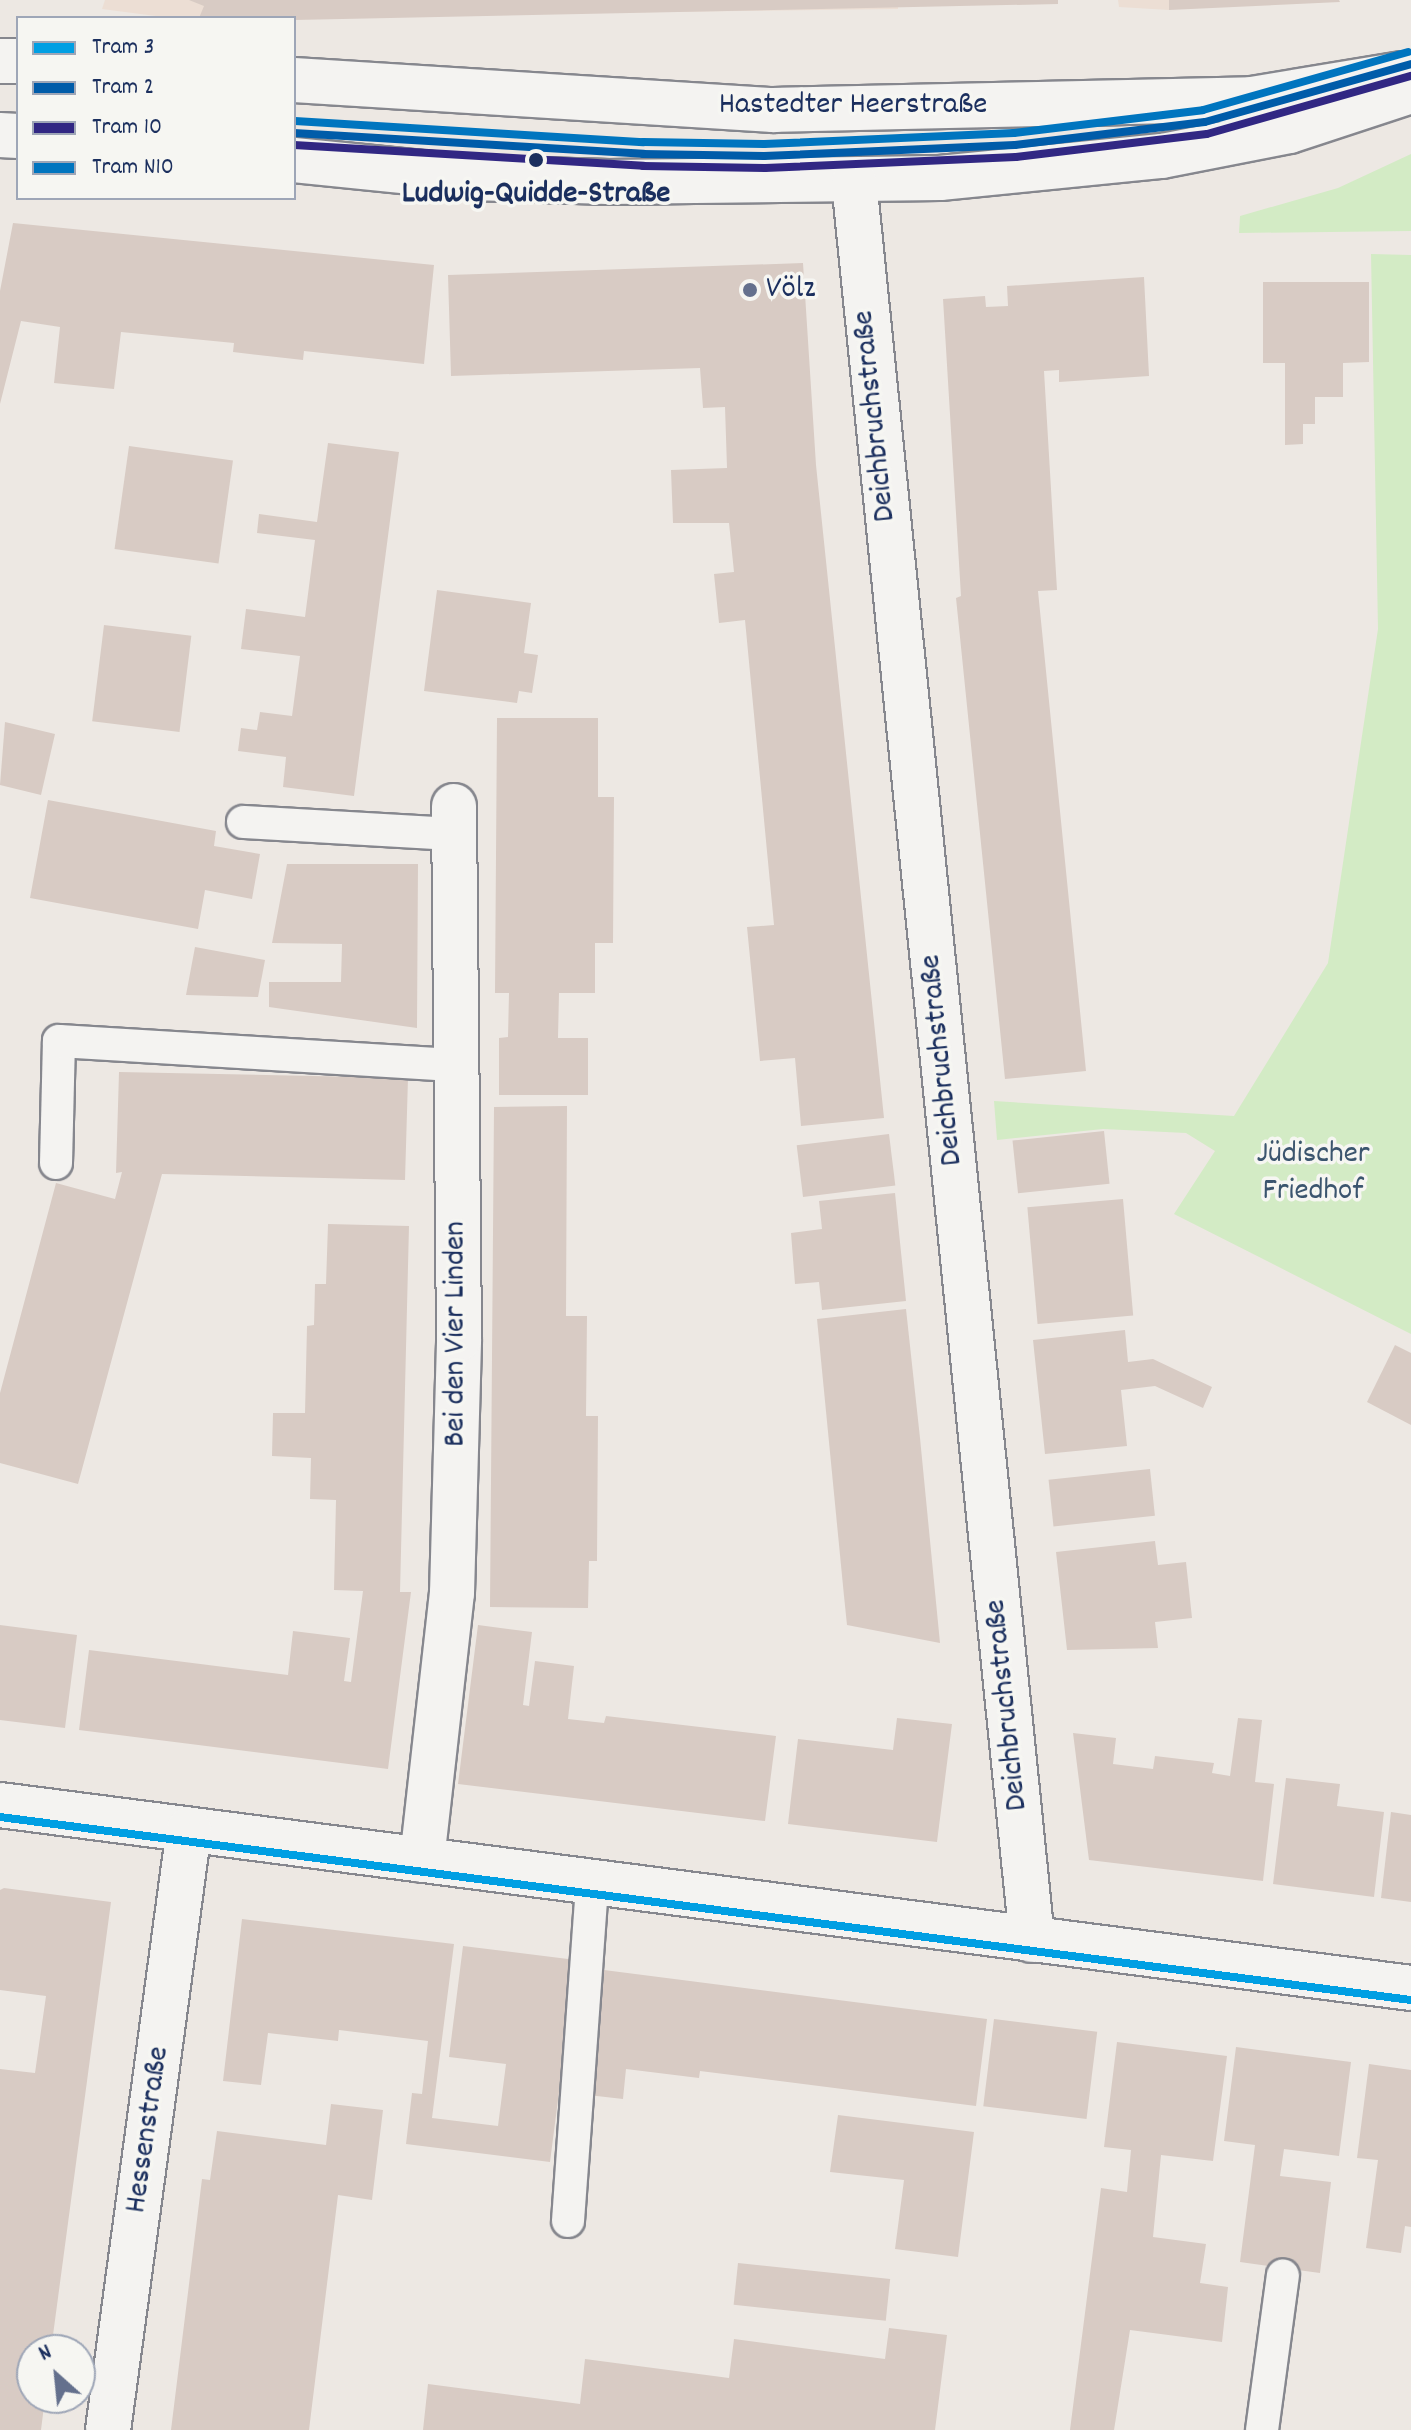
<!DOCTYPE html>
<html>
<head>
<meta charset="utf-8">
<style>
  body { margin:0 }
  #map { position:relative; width:1411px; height:2430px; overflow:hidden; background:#ede8e3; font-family:Dekko,sans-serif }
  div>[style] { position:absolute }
  .built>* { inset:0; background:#ecded4 }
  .green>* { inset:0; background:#d3ebc5 }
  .building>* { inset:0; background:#d8cbc4; transform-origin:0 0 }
  .roads { filter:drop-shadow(2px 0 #86878e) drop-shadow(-2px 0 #86878e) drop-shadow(0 2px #86878e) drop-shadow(0 -2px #86878e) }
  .lane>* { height:32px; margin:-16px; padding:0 16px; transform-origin:16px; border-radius:16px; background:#f4f3f1 }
  .street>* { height:44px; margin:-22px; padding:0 22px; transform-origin:22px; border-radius:22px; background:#f4f3f1 }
  .tram-1>* { height:8px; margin:-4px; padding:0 4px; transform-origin:4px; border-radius:4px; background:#009fe3 }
  .tram-2>* { height:8px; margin:-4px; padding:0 4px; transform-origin:4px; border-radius:4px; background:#005ca9 }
  .tram-3>* { height:8px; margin:-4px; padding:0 4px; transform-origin:4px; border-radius:4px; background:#312783 }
  .tram-4>* { height:8px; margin:-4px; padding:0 4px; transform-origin:4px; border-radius:4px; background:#0075bf }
  .dots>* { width:22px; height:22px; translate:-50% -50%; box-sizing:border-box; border:4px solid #f6f6f2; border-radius:50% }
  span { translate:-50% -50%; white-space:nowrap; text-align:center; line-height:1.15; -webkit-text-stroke:7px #f6f6f2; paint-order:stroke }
  .street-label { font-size:32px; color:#1b2f5e }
  .stop-label { font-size:32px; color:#1b2f5e; font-weight:700 }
  .poi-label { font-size:32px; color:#1b2f5e }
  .left { translate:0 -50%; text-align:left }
  .park-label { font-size:32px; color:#3b556e }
  .legend { position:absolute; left:16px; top:16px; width:280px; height:184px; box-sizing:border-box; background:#f6f6f2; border:2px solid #9ea6b7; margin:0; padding:10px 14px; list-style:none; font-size:24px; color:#1b2f5e }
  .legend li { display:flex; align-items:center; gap:16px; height:40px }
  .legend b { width:40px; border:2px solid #9ea6b7 }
  .north { position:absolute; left:16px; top:2334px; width:80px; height:80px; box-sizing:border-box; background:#f6f6f2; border:2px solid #9ea6b7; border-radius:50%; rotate:333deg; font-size:22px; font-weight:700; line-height:32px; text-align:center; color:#1b2f5e }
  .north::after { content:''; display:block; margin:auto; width:28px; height:36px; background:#64708d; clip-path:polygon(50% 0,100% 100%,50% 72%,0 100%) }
</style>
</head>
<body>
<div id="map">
  <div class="built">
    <i style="clip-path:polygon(105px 0,898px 0,898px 9px,171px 18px,102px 9px)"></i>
    <i style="clip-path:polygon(1118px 0,1169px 0,1169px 10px,1119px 7px)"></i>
  </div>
  <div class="green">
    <i style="clip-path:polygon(1411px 154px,1411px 231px,1239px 233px,1240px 216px,1338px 188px)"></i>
    <i style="clip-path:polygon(1371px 254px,1411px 255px,1411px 1334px,1174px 1214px,1215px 1151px,1186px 1133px,1103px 1129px,997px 1140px,994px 1101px,1234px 1116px,1328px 963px,1378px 629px)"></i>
  </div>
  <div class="building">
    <i style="clip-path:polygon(189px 0,1058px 0,1058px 4px,294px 20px,199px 18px,204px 6px)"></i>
    <i style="clip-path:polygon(1169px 0,1339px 0,1340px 2px,1169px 10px)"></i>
    <i style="clip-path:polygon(13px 223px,434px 265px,424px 364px,304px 351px,303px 360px,233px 352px,234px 343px,121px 332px,114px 389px,54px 383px,60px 327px,21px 321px,0 404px,0 291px)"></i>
    <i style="clip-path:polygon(803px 263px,816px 465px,884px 1118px,801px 1126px,795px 1058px,760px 1061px,747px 927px,774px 925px,745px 620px,719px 623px,714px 574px,734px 572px,729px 523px,673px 523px,671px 470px,727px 468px,725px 407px,703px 408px,700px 368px,451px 376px,448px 275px)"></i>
    <i style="clip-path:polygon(1144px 277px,1149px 376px,1059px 382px,1059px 370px,1044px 371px,1057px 590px,1038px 591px,1086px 1071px,1005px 1079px,956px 598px,961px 596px,943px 299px,985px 296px,986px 307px,1008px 306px,1007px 286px)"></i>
    <i style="clip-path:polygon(1263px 282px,1369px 282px,1369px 362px,1343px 363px,1343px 397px,1315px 397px,1315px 424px,1303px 424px,1303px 444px,1285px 445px,1285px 363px,1263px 363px)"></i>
    <i style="clip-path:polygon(328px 443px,399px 452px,354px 796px,283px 787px,286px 757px,238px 751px,241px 728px,257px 730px,260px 712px,292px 716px,300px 656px,241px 649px,246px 609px,305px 617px,315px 540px,257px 533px,259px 514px,317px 522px)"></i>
    <i style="left:129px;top:446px;width:105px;height:104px;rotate:8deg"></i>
    <i style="clip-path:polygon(437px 590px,531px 603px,524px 653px,538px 655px,532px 693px,519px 691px,517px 703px,424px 691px)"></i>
    <i style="left:104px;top:625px;width:88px;height:97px;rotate:7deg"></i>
    <i style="clip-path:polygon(497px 718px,598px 718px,598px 797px,614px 797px,613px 943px,595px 943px,595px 993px,559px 993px,558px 1038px,588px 1038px,588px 1095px,499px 1095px,499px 1038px,508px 1037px,509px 993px,495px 993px)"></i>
    <i style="clip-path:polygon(5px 722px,55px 734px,41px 795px,0 785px)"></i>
    <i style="clip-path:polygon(48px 800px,216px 831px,214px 846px,260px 854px,252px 899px,205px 890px,198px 929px,30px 898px)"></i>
    <i style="clip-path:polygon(287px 864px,418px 864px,417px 1028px,269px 1007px,269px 982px,341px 982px,342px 944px,272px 943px)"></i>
    <i style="clip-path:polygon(195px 947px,265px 960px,258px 997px,186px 995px)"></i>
    <i style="clip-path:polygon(119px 1072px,408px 1078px,405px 1180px,162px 1174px,78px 1484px,0 1463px,0 1393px,56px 1183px,115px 1199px,122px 1172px,116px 1173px)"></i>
    <i style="clip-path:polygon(567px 1106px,566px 1316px,587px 1316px,586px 1416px,598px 1416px,597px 1561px,589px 1561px,588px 1608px,490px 1607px,494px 1107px)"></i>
    <i style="left:1104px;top:1131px;width:53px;height:92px;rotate:84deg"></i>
    <i style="left:889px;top:1134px;width:52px;height:93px;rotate:83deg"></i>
    <i style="clip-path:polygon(895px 1193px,906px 1301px,822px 1310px,819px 1282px,795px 1284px,791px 1233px,822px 1229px,819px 1201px)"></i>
    <i style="left:1123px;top:1199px;width:117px;height:96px;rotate:85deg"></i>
    <i style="clip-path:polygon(328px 1224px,409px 1226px,400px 1592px,411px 1592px,388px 1769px,79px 1730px,89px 1650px,288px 1675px,293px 1631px,350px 1638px,344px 1681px,351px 1682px,363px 1591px,334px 1590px,336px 1500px,310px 1499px,311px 1458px,272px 1456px,273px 1413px,305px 1413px,307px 1326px,314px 1325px,315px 1284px,326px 1284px)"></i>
    <i style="clip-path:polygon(906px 1309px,920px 1438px,940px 1643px,847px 1625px,844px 1596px,817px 1319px)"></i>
    <i style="clip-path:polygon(1125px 1330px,1128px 1362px,1153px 1359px,1212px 1387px,1203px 1408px,1155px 1386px,1121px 1390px,1127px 1446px,1045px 1454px,1033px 1340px)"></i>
    <i style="clip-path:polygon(1395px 1345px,1411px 1353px,1411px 1425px,1367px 1402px)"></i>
    <i style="left:1150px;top:1469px;width:47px;height:102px;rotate:84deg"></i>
    <i style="clip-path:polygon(1155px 1541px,1158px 1565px,1186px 1562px,1192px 1618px,1155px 1622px,1158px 1648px,1067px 1650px,1056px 1552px)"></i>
    <i style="clip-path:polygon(0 1625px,77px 1635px,65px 1728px,0 1720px)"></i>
    <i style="clip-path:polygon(478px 1625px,532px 1632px,523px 1705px,529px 1706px,535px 1661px,574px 1666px,568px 1719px,604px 1723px,606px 1716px,776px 1736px,765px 1821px,458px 1784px)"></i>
    <i style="clip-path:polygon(897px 1718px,952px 1724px,937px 1842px,788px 1824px,798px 1739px,893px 1750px)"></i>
    <i style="clip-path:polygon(1238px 1718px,1262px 1720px,1255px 1782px,1274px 1784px,1263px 1881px,1089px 1860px,1073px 1733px,1116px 1738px,1113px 1764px,1153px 1769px,1155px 1756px,1214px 1763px,1212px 1773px,1230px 1776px)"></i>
    <i style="clip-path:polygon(1286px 1778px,1340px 1784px,1337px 1806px,1384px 1812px,1374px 1897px,1273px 1884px)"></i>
    <i style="clip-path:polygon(1391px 1812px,1411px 1815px,1411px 1902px,1381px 1898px)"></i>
    <i style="clip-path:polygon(4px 1888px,111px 1902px,51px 2350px,32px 2350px,32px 2398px,45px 2398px,41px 2430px,0 2430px,0 2069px,35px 2073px,46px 1996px,0 1990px,0 1890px)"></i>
    <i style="clip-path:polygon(242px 1919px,454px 1944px,432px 2118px,498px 2126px,506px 2064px,449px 2057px,463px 1946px,576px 1960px,550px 2162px,406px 2144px,412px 2093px,422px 2094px,428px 2041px,339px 2030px,338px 2041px,268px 2033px,261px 2085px,223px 2081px)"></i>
    <i style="clip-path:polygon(604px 1970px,987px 2019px,976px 2106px,700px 2071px,699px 2078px,626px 2069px,623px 2099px,588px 2095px)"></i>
    <i style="left:994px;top:2019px;width:104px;height:88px;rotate:7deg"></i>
    <i style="clip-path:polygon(1117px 2042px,1227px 2056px,1213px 2161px,1161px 2155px,1153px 2237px,1206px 2244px,1200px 2283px,1228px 2287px,1222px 2342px,1130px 2330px,1114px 2430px,1070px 2430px,1101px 2188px,1127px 2192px,1131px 2150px,1104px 2147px)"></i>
    <i style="clip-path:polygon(1236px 2047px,1351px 2062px,1339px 2156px,1284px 2149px,1280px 2176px,1331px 2182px,1320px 2273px,1240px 2262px,1255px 2145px,1224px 2141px)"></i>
    <i style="clip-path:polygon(1369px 2064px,1411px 2070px,1411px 2227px,1405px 2226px,1401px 2253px,1366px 2248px,1378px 2160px,1357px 2158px)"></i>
    <i style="clip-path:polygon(331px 2104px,383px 2110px,372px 2200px,338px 2195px,309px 2430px,171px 2430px,202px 2179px,210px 2180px,217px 2131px,326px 2145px)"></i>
    <i style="clip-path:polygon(838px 2115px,974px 2132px,958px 2257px,895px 2249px,904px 2180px,830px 2172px)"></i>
    <i style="left:738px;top:2263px;width:153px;height:42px;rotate:6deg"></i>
    <i style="clip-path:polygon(889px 2328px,947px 2335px,935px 2430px,423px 2430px,428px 2384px,580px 2404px,585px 2359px,729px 2378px,734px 2339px,885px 2359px)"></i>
  </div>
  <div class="roads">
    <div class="lane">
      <i style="left:243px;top:822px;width:211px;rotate:3.3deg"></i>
      <i style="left:56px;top:1163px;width:122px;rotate:-88.6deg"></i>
      <i style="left:59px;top:1041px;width:399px;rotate:3.5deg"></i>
      <i style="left:568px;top:2221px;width:337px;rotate:-85.9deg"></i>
      <i style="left:1262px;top:2430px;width:156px;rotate:-82.3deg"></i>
    </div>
    <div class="street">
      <i style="left:0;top:61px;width:18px"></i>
      <i style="left:294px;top:80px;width:480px;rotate:3.6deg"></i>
      <i style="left:773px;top:110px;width:479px;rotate:-1.3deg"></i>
      <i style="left:1252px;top:99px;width:151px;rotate:-9.5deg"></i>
      <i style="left:0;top:135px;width:18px;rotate:3deg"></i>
      <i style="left:294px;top:160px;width:178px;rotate:5.8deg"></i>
      <i style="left:471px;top:178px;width:138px;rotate:1.7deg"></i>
      <i style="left:609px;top:182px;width:331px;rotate:-0.7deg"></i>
      <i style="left:940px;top:178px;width:223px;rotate:-5.7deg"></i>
      <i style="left:1162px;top:156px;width:129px;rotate:-11.1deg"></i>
      <i style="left:1289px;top:131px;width:128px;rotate:-18.2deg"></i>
      <i style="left:854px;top:181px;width:1768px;rotate:84.22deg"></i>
      <i style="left:0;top:1805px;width:1423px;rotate:7.39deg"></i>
      <i style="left:422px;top:1860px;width:269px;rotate:-83.6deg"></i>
      <i style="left:452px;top:1593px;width:254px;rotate:-88.4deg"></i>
      <i style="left:459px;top:1339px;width:533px;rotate:-90.54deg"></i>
      <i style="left:108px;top:2430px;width:606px;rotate:-82.32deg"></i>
    </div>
  </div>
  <div class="tram-1">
    <i style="left:0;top:1817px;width:1423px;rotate:7.39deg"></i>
  </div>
  <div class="tram-2">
    <i style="left:294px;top:133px;width:350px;rotate:3.4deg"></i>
    <i style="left:643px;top:154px;width:121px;rotate:0.9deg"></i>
    <i style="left:764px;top:156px;width:251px;rotate:-2.5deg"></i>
    <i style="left:1015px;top:145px;width:191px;rotate:-6.9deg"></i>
    <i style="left:1205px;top:122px;width:214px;rotate:-15.7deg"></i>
  </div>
  <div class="tram-3">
    <i style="left:294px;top:145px;width:350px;rotate:3.4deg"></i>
    <i style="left:643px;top:166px;width:122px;rotate:0.9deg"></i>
    <i style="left:765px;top:168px;width:251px;rotate:-2.5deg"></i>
    <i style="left:1016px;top:157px;width:192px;rotate:-6.9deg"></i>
    <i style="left:1207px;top:134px;width:212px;rotate:-15.9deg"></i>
  </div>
  <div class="tram-4">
    <i style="left:295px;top:121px;width:349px;rotate:3.5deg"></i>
    <i style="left:643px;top:142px;width:121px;rotate:0.9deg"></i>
    <i style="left:764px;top:144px;width:250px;rotate:-2.5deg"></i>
    <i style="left:1014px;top:133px;width:190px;rotate:-6.9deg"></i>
    <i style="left:1203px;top:110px;width:213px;rotate:-15.8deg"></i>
  </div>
  <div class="dots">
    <i style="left:536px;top:160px;background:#1b2f5e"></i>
    <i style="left:750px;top:290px;background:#64708d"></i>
  </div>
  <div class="street-label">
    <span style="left:853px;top:106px">Hastedter Heerstraße</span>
    <span style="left:876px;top:416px;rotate:-96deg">Deichbruchstraße</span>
    <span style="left:943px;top:1060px;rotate:-96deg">Deichbruchstraße</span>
    <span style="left:457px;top:1334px;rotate:-90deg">Bei den Vier Linden</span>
    <span style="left:1008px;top:1705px;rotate:-96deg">Deichbruchstraße</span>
    <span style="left:149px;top:2130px;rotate:-82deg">Hessenstraße</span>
  </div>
  <div class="stop-label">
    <span style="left:536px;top:195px">Ludwig-Quidde-Straße</span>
  </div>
  <div class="poi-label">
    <span class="left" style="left:766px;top:290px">Völz</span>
  </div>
  <div class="park-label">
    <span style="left:1313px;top:1174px">Jüdischer<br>Friedhof</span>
  </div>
  <ul class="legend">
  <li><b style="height:10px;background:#009fe3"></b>Tram 3</li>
  <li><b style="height:10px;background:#005ca9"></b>Tram 2</li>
  <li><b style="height:10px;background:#312783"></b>Tram 10</li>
  <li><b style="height:10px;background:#0075bf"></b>Tram N10</li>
  </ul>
  <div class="north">N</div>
</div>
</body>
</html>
